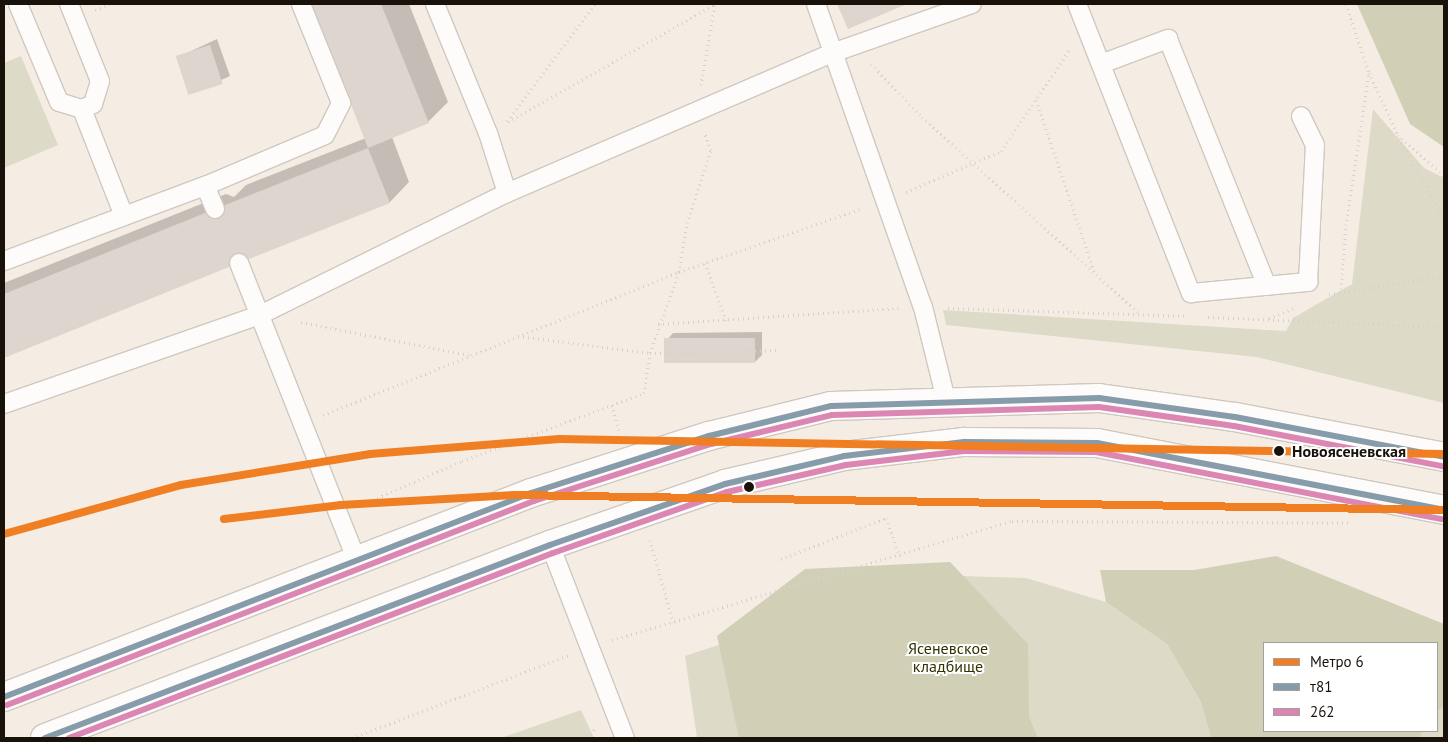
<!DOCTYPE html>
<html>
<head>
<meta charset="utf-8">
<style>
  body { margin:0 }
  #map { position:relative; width:1448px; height:742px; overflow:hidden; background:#f5ede4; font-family:"PT Sans",sans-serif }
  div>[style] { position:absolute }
  .green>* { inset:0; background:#dddac8 }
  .forest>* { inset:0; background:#d1cfb6 }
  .shadow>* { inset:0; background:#0003 }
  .building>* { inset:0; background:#ded5ce; transform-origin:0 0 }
  .path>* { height:3px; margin-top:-1.5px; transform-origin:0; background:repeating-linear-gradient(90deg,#d4d2cf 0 1px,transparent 0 5px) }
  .roads { filter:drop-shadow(1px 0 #cfc8c0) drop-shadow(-1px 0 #cfc8c0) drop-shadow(0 1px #cfc8c0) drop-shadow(0 -1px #cfc8c0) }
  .service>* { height:18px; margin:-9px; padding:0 9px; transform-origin:9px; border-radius:9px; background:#fefcfb }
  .tertiary>* { height:28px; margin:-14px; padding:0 14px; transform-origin:14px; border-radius:14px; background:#fefcfb }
  .bus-1>* { height:6px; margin:-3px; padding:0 3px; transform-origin:3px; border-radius:3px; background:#879caa }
  .bus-2>* { height:6px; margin:-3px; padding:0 3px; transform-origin:3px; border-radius:3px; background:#dc86b4 }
  .metro-1>* { height:8px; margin:-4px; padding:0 4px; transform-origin:4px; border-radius:4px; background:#f07e23 }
  .dots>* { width:14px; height:14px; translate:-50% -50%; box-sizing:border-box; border:2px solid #fff; border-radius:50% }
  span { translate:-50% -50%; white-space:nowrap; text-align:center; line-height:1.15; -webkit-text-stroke:4px #fff; paint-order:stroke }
  .stop-label { font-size:16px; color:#19120b; font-weight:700 }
  .left { translate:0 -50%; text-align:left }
  .park-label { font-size:16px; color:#323201 }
  .frame { position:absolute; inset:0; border:5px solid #19120b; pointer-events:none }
  .legend { position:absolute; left:1263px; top:642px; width:175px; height:90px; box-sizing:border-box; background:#fff; border:1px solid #a3a09d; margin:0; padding:6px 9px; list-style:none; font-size:15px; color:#19120b }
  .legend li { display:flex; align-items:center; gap:10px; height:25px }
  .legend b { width:25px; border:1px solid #a3a09d }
</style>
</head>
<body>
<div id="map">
  <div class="green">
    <i style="clip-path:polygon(21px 56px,58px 145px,4px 168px,4px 63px)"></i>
    <i style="clip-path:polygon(1373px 109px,1424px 168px,1444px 178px,1444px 403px,1257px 357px,946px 325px,943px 310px,1286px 331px,1293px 318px,1352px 284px)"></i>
    <i style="clip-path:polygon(931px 575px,1026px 578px,1106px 602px,1167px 644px,1201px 702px,1211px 738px,697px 738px,685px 656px)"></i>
    <i style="clip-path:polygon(1444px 701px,1444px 738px,1419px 738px,1423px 731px,1437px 731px,1437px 710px)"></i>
    <i style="clip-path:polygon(581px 710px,594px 738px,501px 738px)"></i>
  </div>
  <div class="forest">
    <i style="clip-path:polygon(1357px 4px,1444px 4px,1444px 147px,1410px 124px)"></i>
    <i style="clip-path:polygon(1276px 556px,1444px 624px,1444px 706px,1437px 711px,1437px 643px,1264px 643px,1264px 731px,1423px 731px,1419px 738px,1211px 738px,1201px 702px,1167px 644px,1106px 602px,1100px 570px,1194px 570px)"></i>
    <i style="clip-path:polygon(950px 562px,1028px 644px,1029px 717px,1038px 738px,739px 738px,717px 636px,805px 569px)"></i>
  </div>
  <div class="shadow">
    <i style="clip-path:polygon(312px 4px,409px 4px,448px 102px,428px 122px,392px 137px,409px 182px,390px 202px,240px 254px,229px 266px,4px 357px,4px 283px,226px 194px,234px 197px,246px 185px,366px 138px)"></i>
    <i style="clip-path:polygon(838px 4px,904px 4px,848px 28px)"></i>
    <i style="clip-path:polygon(217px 39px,230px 76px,191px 94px,178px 57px)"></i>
    <i style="clip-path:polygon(762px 332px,762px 355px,755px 362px,666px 341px,673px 333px)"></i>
  </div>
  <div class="building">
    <i style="clip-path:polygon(312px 4px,381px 4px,429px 123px,368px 148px)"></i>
    <i style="clip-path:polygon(837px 4px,907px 4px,848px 29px)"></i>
    <i style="left:210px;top:45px;width:41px;height:36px;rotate:72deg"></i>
    <i style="clip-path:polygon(368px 148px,390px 203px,249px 259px,235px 253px,229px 267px,4px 358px,4px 294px,205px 213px,219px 219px,225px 205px)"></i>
    <i style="left:755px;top:338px;width:25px;height:91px;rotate:90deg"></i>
  </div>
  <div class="path">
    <i style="left:1346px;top:4px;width:73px;rotate:71.6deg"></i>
    <i style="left:1369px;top:73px;width:68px;rotate:64.9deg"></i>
    <i style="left:1398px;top:135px;width:62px;rotate:41.7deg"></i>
    <i style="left:95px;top:10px;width:17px;rotate:-21deg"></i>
    <i style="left:871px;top:64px;width:74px;rotate:46.1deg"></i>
    <i style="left:922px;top:117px;width:295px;rotate:42.1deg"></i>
    <i style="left:701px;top:85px;width:82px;rotate:-80.2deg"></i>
    <i style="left:1036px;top:100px;width:183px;rotate:71.2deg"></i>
    <i style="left:507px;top:121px;width:146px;rotate:-53.1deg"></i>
    <i style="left:508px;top:122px;width:238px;rotate:-29.7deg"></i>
    <i style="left:1399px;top:138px;width:93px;rotate:60.9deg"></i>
    <i style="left:906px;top:192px;width:103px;rotate:-23.3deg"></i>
    <i style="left:1001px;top:151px;width:123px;rotate:-55.9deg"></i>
    <i style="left:705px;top:263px;width:61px;rotate:69.8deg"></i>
    <i style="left:1341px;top:289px;width:64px;rotate:-85.5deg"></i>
    <i style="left:1346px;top:225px;width:154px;rotate:-81.4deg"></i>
    <i style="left:1329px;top:294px;width:116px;rotate:-8.9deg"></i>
    <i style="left:948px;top:308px;width:236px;rotate:1.9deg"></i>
    <i style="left:1208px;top:317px;width:236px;rotate:2.4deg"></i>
    <i style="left:1269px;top:318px;width:26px;rotate:-21deg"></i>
    <i style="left:301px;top:322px;width:171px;rotate:11.1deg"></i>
    <i style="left:658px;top:324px;width:242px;rotate:-3.8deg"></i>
    <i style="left:518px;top:336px;width:133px;rotate:7.3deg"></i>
    <i style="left:650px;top:353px;width:86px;rotate:-70.3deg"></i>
    <i style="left:679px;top:272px;width:50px;rotate:-80.7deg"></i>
    <i style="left:687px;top:223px;width:77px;rotate:-71.8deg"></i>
    <i style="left:711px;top:150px;width:17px;rotate:-111deg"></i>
    <i style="left:612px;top:405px;width:30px;rotate:75deg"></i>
    <i style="left:323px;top:415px;width:384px;rotate:-21.9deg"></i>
    <i style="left:679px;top:272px;width:195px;rotate:-19.2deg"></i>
    <i style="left:359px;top:506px;width:112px;rotate:-23.6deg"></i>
    <i style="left:462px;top:461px;width:194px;rotate:-20.5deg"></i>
    <i style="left:644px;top:393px;width:40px;rotate:-81.5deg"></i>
    <i style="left:650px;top:353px;width:128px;rotate:-1.3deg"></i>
    <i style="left:650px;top:540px;width:85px;rotate:74.3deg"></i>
    <i style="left:781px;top:559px;width:113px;rotate:-21.3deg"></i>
    <i style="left:886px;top:518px;width:41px;rotate:70.3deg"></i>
    <i style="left:612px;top:640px;width:417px;rotate:-16.6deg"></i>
    <i style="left:1012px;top:521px;width:339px;rotate:0.3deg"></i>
    <i style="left:352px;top:738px;width:232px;rotate:-20.9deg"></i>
    <i style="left:587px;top:738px;width:14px;rotate:-51deg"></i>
  </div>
  <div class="roads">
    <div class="service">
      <i style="left:18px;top:4px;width:106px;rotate:67.3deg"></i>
      <i style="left:59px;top:102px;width:24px;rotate:17deg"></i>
      <i style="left:82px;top:109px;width:12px;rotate:-24deg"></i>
      <i style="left:93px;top:104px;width:24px;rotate:-73deg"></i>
      <i style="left:100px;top:81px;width:83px;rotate:-111.9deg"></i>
      <i style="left:435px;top:4px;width:139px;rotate:67.7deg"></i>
      <i style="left:488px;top:133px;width:63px;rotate:72.4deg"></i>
      <i style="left:816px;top:4px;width:321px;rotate:70.6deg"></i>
      <i style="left:923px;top:307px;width:96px;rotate:76.1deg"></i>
      <i style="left:1077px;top:4px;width:311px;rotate:68.5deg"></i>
      <i style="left:1191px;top:293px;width:118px;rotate:-5.4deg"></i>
      <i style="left:1308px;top:282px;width:137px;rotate:-87.1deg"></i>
      <i style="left:1315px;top:145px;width:32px;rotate:-116deg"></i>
      <i style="left:1101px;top:64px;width:72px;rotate:-20.5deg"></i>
      <i style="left:1168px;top:39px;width:266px;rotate:68.2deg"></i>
      <i style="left:82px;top:109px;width:115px;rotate:68.6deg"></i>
      <i style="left:215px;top:209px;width:25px;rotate:-113deg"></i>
      <i style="left:205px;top:186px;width:130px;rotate:-23deg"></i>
      <i style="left:325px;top:135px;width:36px;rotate:-63deg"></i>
      <i style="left:341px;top:103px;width:107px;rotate:-112deg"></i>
      <i style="left:4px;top:261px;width:215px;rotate:-20.5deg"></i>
      <i style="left:239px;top:263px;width:318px;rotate:68.4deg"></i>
      <i style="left:4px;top:404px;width:273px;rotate:-19.2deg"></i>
      <i style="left:262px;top:314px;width:273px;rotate:-26.3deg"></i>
      <i style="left:507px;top:193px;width:357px;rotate:-23.3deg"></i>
      <i style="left:835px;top:52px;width:145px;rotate:-19.3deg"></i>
      <i style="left:550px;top:545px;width:207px;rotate:68.8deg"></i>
    </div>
    <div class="tertiary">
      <i style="left:4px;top:697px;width:565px;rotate:-21.16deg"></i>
      <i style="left:531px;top:493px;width:187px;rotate:-17.8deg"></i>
      <i style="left:709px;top:436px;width:126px;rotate:-13.8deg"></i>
      <i style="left:831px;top:406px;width:268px;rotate:-1.7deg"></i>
      <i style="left:1099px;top:398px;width:137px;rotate:8deg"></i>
      <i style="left:1235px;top:417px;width:213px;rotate:10.8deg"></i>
      <i style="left:45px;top:738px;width:541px;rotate:-20.92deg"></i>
      <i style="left:550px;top:545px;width:185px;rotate:-19.2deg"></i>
      <i style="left:725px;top:484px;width:122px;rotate:-13.2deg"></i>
      <i style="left:844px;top:456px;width:121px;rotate:-6.7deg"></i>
      <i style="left:964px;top:442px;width:133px;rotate:0.4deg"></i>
      <i style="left:1097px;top:443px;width:353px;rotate:10.9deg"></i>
    </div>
  </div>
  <div class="bus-1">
    <i style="left:4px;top:697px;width:565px;rotate:-21.16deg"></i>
    <i style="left:531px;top:493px;width:187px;rotate:-17.8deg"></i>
    <i style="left:709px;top:436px;width:126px;rotate:-13.8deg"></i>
    <i style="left:831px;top:406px;width:268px;rotate:-1.7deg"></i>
    <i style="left:1099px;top:398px;width:137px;rotate:8deg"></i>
    <i style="left:1235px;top:417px;width:213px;rotate:10.8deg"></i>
    <i style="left:45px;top:738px;width:541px;rotate:-20.92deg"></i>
    <i style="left:550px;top:545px;width:185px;rotate:-19.2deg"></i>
    <i style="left:725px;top:484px;width:122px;rotate:-13.2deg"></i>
    <i style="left:844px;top:456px;width:121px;rotate:-6.7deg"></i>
    <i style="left:964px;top:442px;width:133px;rotate:0.4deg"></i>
    <i style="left:1097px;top:443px;width:353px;rotate:10.9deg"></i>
  </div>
  <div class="bus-2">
    <i style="left:7px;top:705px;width:565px;rotate:-21.16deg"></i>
    <i style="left:534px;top:501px;width:186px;rotate:-17.9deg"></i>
    <i style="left:711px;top:444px;width:124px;rotate:-13.5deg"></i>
    <i style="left:832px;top:415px;width:267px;rotate:-1.7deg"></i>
    <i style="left:1099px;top:407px;width:136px;rotate:8deg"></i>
    <i style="left:1234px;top:426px;width:212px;rotate:10.9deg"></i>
    <i style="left:69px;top:738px;width:518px;rotate:-20.92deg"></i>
    <i style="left:553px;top:553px;width:184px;rotate:-19.3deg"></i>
    <i style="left:727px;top:492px;width:122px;rotate:-12.8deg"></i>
    <i style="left:846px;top:465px;width:119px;rotate:-6.8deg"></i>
    <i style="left:964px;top:451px;width:132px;rotate:0.4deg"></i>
    <i style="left:1096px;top:452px;width:352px;rotate:11deg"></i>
  </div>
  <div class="metro-1">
    <i style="left:224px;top:519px;width:118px;rotate:-6.8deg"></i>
    <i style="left:341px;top:505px;width:175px;rotate:-3.3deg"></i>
    <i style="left:516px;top:495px;width:928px;rotate:0.93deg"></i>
    <i style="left:4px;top:534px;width:184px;rotate:-15.5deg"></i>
    <i style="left:181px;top:485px;width:192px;rotate:-9.3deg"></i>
    <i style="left:370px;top:454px;width:190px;rotate:-4.5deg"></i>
    <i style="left:559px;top:439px;width:885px;rotate:0.97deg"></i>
  </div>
  <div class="dots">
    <i style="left:1279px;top:451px;background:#19120b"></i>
    <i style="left:749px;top:487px;background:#19120b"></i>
  </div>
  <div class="stop-label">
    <span class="left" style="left:1292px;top:451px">Новоясеневская</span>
  </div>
  <div class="park-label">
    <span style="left:948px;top:657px">Ясеневское<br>кладбище</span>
  </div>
  <div class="frame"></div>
  <ul class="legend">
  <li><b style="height:6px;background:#f07e23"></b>Метро 6</li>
  <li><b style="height:6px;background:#879caa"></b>т81</li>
  <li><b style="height:6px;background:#dc86b4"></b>262</li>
  </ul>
</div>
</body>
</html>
